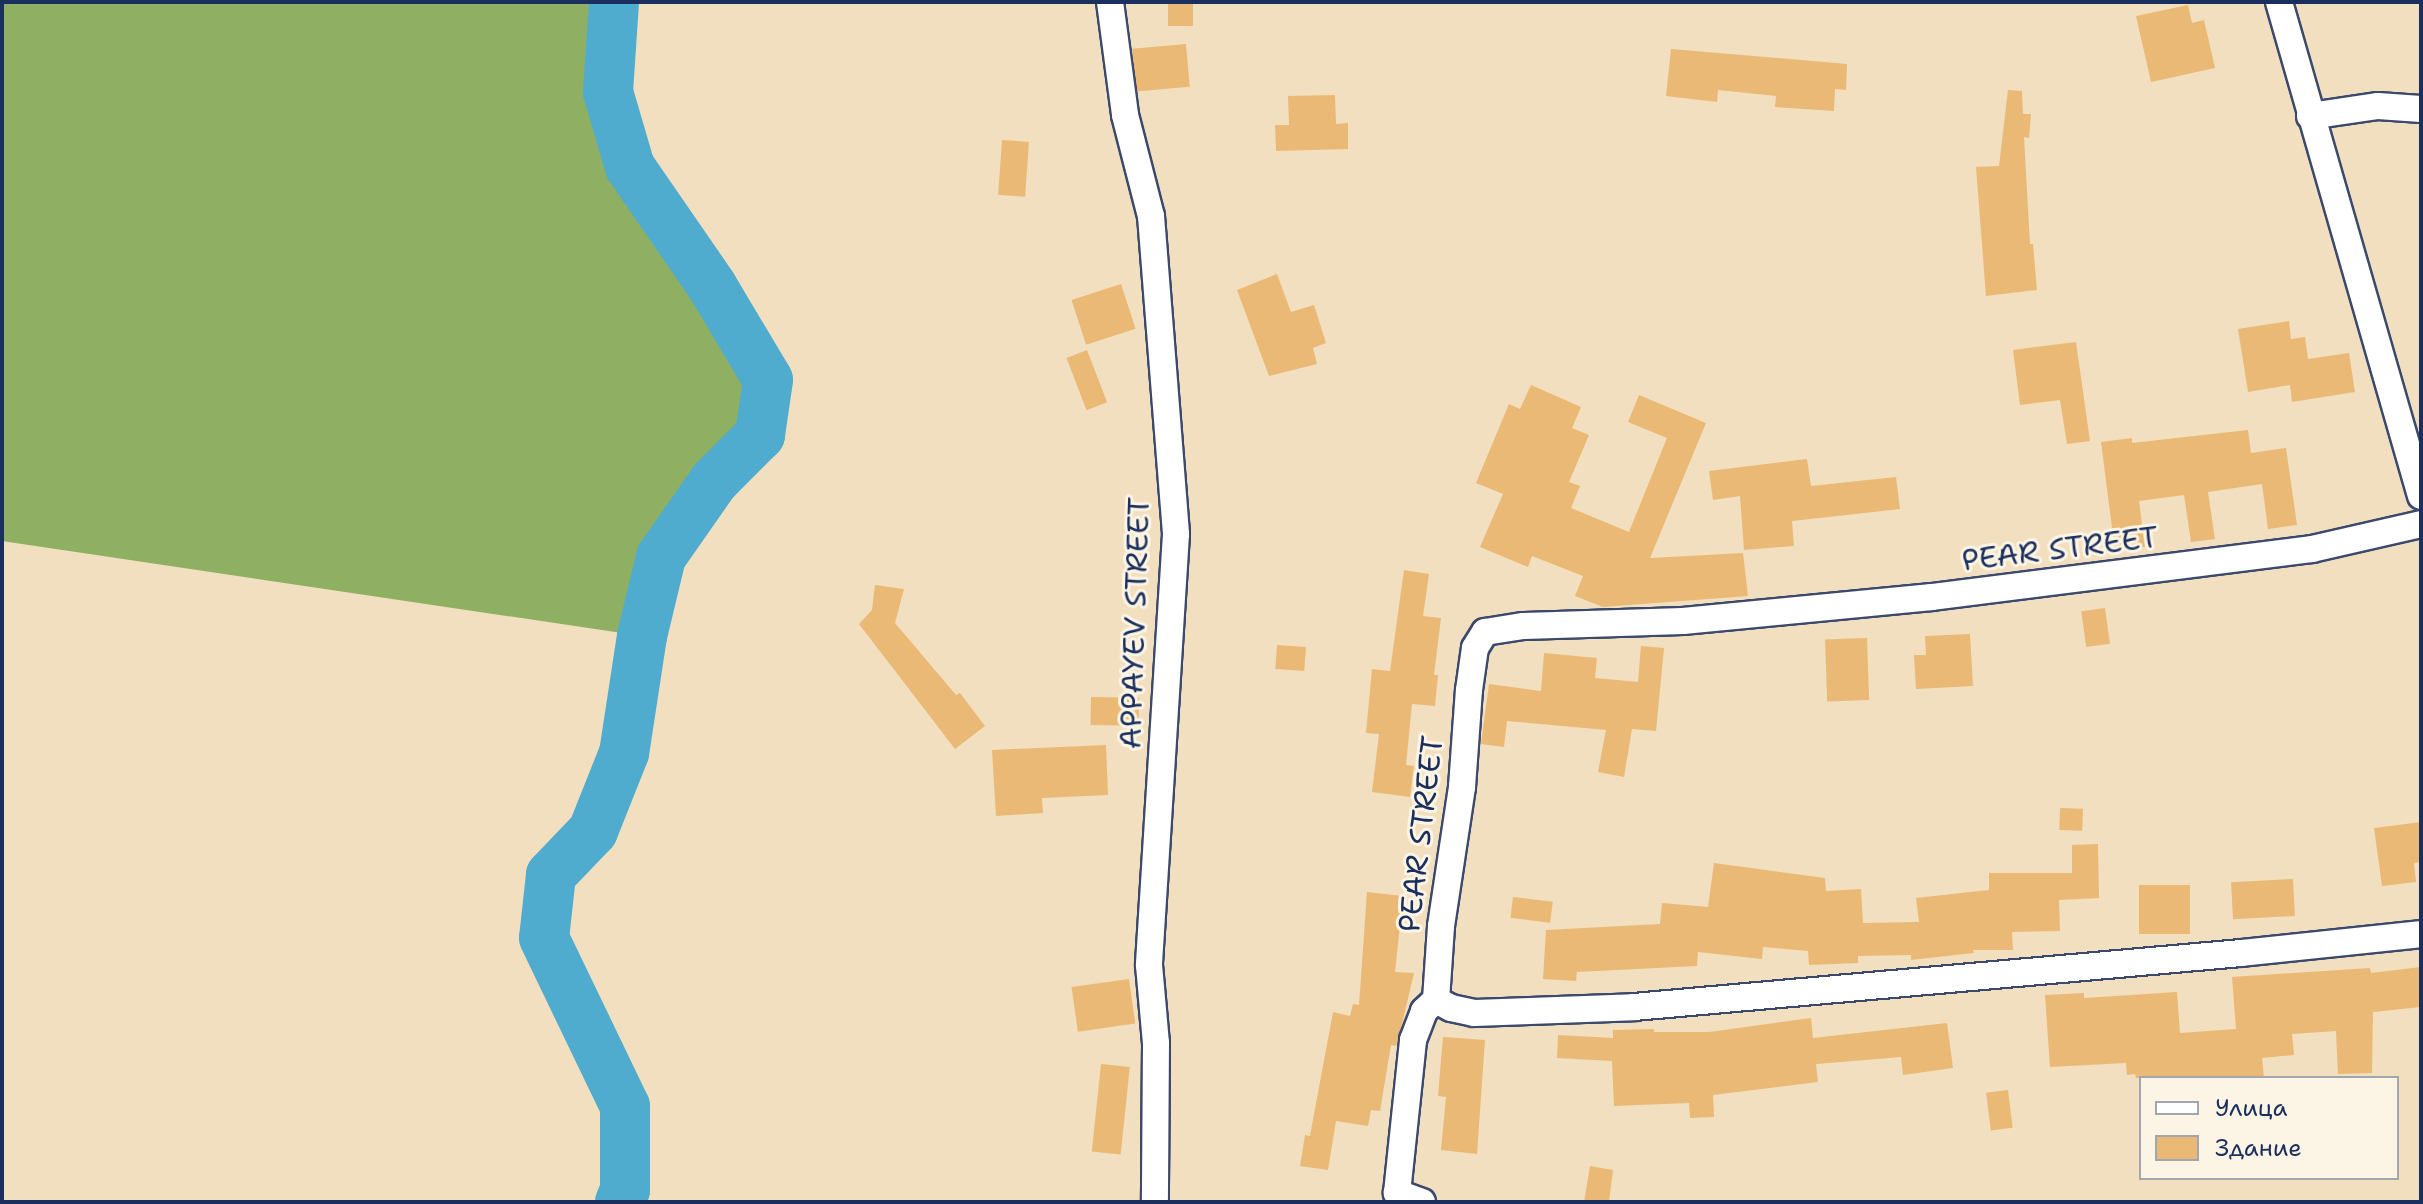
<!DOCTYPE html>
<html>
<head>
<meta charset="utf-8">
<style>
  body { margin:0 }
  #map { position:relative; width:2423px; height:1204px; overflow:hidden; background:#f1dfc0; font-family:"Shantell Sans",sans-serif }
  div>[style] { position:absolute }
  .forest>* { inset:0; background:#8faf62 }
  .river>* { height:50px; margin:-25px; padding:0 25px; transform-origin:25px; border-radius:25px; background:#50acce }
  .building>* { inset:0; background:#eab975; transform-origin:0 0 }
  .roads { filter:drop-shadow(2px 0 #3b496d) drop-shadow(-2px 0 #3b496d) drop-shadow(0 2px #3b496d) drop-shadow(0 -2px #3b496d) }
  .minor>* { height:26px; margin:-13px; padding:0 13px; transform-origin:13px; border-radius:13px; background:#fff }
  span { translate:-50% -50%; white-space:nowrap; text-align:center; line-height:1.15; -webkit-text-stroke:6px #fcf5e5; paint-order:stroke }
  .street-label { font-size:30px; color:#1b2f5e }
  .frame { position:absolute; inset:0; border:4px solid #1b2f5e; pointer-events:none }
  .legend { position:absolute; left:2139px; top:1076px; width:260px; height:104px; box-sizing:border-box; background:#fcf5e5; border:2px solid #a2a6af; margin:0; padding:10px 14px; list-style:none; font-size:24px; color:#1b2f5e }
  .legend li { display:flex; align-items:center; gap:16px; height:40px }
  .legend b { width:40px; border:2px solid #a2a6af }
</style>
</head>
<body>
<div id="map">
  <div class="forest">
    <i style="clip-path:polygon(2px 2px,614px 2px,608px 92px,630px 167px,712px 286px,768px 380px,760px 435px,714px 481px,661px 557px,642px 636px,2px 541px)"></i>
  </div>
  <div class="river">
    <i style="left:614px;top:2px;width:90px;rotate:93.8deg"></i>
    <i style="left:608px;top:92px;width:78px;rotate:73.7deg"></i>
    <i style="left:630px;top:167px;width:145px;rotate:55.4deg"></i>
    <i style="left:712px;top:286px;width:109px;rotate:59.2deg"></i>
    <i style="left:768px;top:380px;width:56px;rotate:98.3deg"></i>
    <i style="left:760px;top:435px;width:65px;rotate:135deg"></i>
    <i style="left:714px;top:481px;width:93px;rotate:124.9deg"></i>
    <i style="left:661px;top:557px;width:81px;rotate:103.5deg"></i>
    <i style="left:642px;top:636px;width:118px;rotate:98.7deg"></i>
    <i style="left:624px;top:753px;width:84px;rotate:111.7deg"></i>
    <i style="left:593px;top:831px;width:61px;rotate:133.7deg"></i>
    <i style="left:551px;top:875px;width:63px;rotate:96.3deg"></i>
    <i style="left:544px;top:938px;width:187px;rotate:64.3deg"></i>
    <i style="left:625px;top:1106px;width:84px;rotate:90deg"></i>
    <i style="left:625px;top:1190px;width:13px;rotate:113deg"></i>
  </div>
  <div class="building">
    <i style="left:1168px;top:2px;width:25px;height:24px"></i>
    <i style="clip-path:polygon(2188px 5px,2192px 23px,2204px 20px,2215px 68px,2151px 82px,2136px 16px)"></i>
    <i style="left:1186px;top:44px;width:43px;height:54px;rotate:85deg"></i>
    <i style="clip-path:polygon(1671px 49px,1847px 64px,1846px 90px,1835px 89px,1834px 111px,1775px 107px,1776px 96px,1718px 90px,1717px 102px,1666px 96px)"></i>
    <i style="clip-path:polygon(2008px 90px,2022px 91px,2023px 114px,2031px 114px,2029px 138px,2024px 137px,2030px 244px,2033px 244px,2037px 290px,1986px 296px,1976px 167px,1999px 166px)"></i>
    <i style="clip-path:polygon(1335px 95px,1336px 124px,1348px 123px,1348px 149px,1276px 151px,1275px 125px,1289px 125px,1288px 96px)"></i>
    <i style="left:1002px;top:140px;width:27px;height:55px;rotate:4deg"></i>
    <i style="clip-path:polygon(1277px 274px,1291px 312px,1314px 305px,1326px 343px,1313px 348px,1317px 364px,1269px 376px,1237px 290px)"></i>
    <i style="left:1121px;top:284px;width:47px;height:52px;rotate:72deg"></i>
    <i style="clip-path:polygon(2289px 321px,2291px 339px,2305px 337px,2308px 359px,2349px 353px,2355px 392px,2292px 402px,2290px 385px,2248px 392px,2238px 329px)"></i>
    <i style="clip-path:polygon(2076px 342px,2090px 441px,2067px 444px,2060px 400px,2020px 405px,2013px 350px)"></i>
    <i style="left:1087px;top:350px;width:56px;height:22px;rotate:69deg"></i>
    <i style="clip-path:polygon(1531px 385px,1581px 407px,1572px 428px,1589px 435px,1569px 482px,1580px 486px,1571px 508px,1629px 532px,1667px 438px,1628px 422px,1639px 395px,1706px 423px,1650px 558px,1743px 553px,1748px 596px,1603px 607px,1575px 596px,1583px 576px,1532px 556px,1528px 567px,1480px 547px,1503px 494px,1476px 483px,1509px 404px,1520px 409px)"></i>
    <i style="clip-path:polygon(2248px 430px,2251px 453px,2286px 448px,2297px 525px,2268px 529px,2262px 484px,2208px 492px,2215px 539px,2191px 542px,2184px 495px,2139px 501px,2145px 547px,2115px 551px,2101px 442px,2132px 438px,2132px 443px)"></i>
    <i style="clip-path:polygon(1807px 459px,1811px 486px,1896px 477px,1900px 509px,1792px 521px,1794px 546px,1744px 550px,1740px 496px,1713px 500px,1709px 471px)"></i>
    <i style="clip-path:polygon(1404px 570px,1429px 574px,1423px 616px,1441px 618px,1434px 675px,1438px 675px,1435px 706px,1412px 704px,1406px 765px,1414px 766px,1410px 797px,1372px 792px,1379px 734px,1366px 733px,1372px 669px,1390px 671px)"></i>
    <i style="clip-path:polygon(875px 585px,904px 589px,895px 623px,956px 695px,960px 693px,985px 726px,955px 749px,859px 624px,872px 610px)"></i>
    <i style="left:2105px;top:608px;width:36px;height:24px;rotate:82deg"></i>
    <i style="clip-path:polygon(1970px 634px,1973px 686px,1916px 689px,1914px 655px,1926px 655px,1925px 636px)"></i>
    <i style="left:1867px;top:638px;width:62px;height:42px;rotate:88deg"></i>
    <i style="left:1277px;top:645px;width:29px;height:24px;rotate:4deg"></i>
    <i style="clip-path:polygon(1641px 646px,1664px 648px,1656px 731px,1632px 729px,1624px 777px,1598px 772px,1606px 730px,1507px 721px,1504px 747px,1481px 744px,1489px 684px,1541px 691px,1544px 653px,1597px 658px,1595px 678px,1638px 682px)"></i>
    <i style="left:1091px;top:697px;width:48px;height:28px;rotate:1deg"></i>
    <i style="clip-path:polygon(1106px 745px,1108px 795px,1042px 798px,1043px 813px,996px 816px,992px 750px)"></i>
    <i style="left:2060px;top:808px;width:23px;height:22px;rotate:2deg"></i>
    <i style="clip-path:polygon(2421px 822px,2421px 862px,2414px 863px,2416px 882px,2382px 886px,2374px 828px)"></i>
    <i style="clip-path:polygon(2098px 844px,2099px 898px,2059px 900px,2060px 931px,2012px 932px,2013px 950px,1973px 950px,1974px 953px,1911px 960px,1911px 955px,1858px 956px,1858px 963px,1809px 965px,1808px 951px,1763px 947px,1762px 959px,1698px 952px,1697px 966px,1577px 972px,1576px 981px,1543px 979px,1546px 930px,1660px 924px,1662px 903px,1708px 907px,1714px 863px,1825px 878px,1826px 891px,1861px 889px,1863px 923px,1919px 922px,1916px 898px,1989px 890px,1989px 873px,2072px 873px,2072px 845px)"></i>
    <i style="left:2293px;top:879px;width:37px;height:62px;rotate:87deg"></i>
    <i style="left:2190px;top:885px;width:49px;height:51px;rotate:90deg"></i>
    <i style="clip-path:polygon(1367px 892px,1403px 896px,1395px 972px,1414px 973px,1402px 1024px,1396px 1046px,1391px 1045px,1380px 1111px,1371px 1110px,1368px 1126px,1336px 1121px,1328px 1170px,1300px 1166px,1305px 1135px,1310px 1136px,1333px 1012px,1350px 1016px,1353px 1004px,1359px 1005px)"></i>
    <i style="left:1513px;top:897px;width:40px;height:21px;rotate:7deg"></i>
    <i style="clip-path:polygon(2421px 967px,2421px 1007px,2373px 1012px,2372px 1073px,2338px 1074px,2336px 1031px,2292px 1034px,2294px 1055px,2262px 1058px,2264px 1078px,2136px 1078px,2135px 1074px,2127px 1075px,2126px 1063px,2050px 1067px,2045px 995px,2084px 993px,2084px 998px,2177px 992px,2180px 1033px,2236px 1029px,2232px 977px,2370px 968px,2371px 973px)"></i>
    <i style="left:1129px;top:979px;width:45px;height:58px;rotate:82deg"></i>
    <i style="clip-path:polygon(1811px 1018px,1813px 1038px,1947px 1023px,1953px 1068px,1903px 1075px,1901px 1057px,1816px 1064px,1818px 1082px,1713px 1095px,1714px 1117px,1690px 1118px,1689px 1103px,1614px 1106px,1612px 1061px,1557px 1058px,1558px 1035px,1613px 1038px,1613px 1030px,1654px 1029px,1654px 1032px,1709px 1032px)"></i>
    <i style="clip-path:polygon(1443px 1037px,1485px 1040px,1477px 1154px,1441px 1150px,1446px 1097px,1438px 1096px)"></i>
    <i style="left:1101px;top:1064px;width:29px;height:88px;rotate:6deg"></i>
    <i style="left:2008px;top:1090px;width:38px;height:22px;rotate:83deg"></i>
    <i style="clip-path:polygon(1590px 1166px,1613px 1170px,1609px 1202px,1584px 1202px)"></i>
  </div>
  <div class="roads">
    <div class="minor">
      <i style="left:1110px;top:2px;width:114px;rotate:82.4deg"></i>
      <i style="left:1125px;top:115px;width:104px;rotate:75.6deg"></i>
      <i style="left:1151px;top:216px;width:319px;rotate:85.5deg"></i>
      <i style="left:1176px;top:534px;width:432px;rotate:93.6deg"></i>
      <i style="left:1149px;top:965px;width:78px;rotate:84.9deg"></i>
      <i style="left:1156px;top:1043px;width:159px;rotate:90.4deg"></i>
      <i style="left:2279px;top:2px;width:514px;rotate:73.96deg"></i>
      <i style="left:2310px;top:116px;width:69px;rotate:-8.4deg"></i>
      <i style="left:2378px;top:106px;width:43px;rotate:4deg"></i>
      <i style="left:1436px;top:1000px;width:74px;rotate:-86.1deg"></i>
      <i style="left:1441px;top:926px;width:141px;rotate:-81.4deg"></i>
      <i style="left:1462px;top:787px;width:97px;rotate:-85.9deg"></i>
      <i style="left:1469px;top:690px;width:42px;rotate:-81.9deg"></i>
      <i style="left:1475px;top:648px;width:19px;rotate:-58deg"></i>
      <i style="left:1485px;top:632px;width:39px;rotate:-9deg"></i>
      <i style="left:1524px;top:626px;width:159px;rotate:-1.8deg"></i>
      <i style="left:1683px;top:621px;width:250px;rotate:-5.5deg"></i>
      <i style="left:1932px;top:597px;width:383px;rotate:-7.2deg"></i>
      <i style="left:2312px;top:549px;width:112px;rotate:-12.9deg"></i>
      <i style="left:1436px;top:1000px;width:17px;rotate:28deg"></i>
      <i style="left:1451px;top:1008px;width:24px;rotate:12deg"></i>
      <i style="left:1474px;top:1013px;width:160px;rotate:-2.1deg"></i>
      <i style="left:1634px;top:1007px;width:609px;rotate:-5.08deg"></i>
      <i style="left:2241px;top:953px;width:181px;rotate:-6deg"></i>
      <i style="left:1422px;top:1202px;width:27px;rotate:-160deg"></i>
      <i style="left:1397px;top:1193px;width:154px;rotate:-84deg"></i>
      <i style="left:1413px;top:1040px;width:31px;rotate:-69deg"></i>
      <i style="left:1424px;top:1011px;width:16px;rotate:-43deg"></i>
    </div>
  </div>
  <div class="street-label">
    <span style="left:2060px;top:549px;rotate:-7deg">PEAR STREET</span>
    <span style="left:1135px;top:623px;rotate:-88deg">APPAYEV STREET</span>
    <span style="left:1421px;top:834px;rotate:-83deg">PEAR STREET</span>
  </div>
  <div class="frame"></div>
  <ul class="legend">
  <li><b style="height:10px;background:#fff"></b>Улица</li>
  <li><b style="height:22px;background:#eab975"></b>Здание</li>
  </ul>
</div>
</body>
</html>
